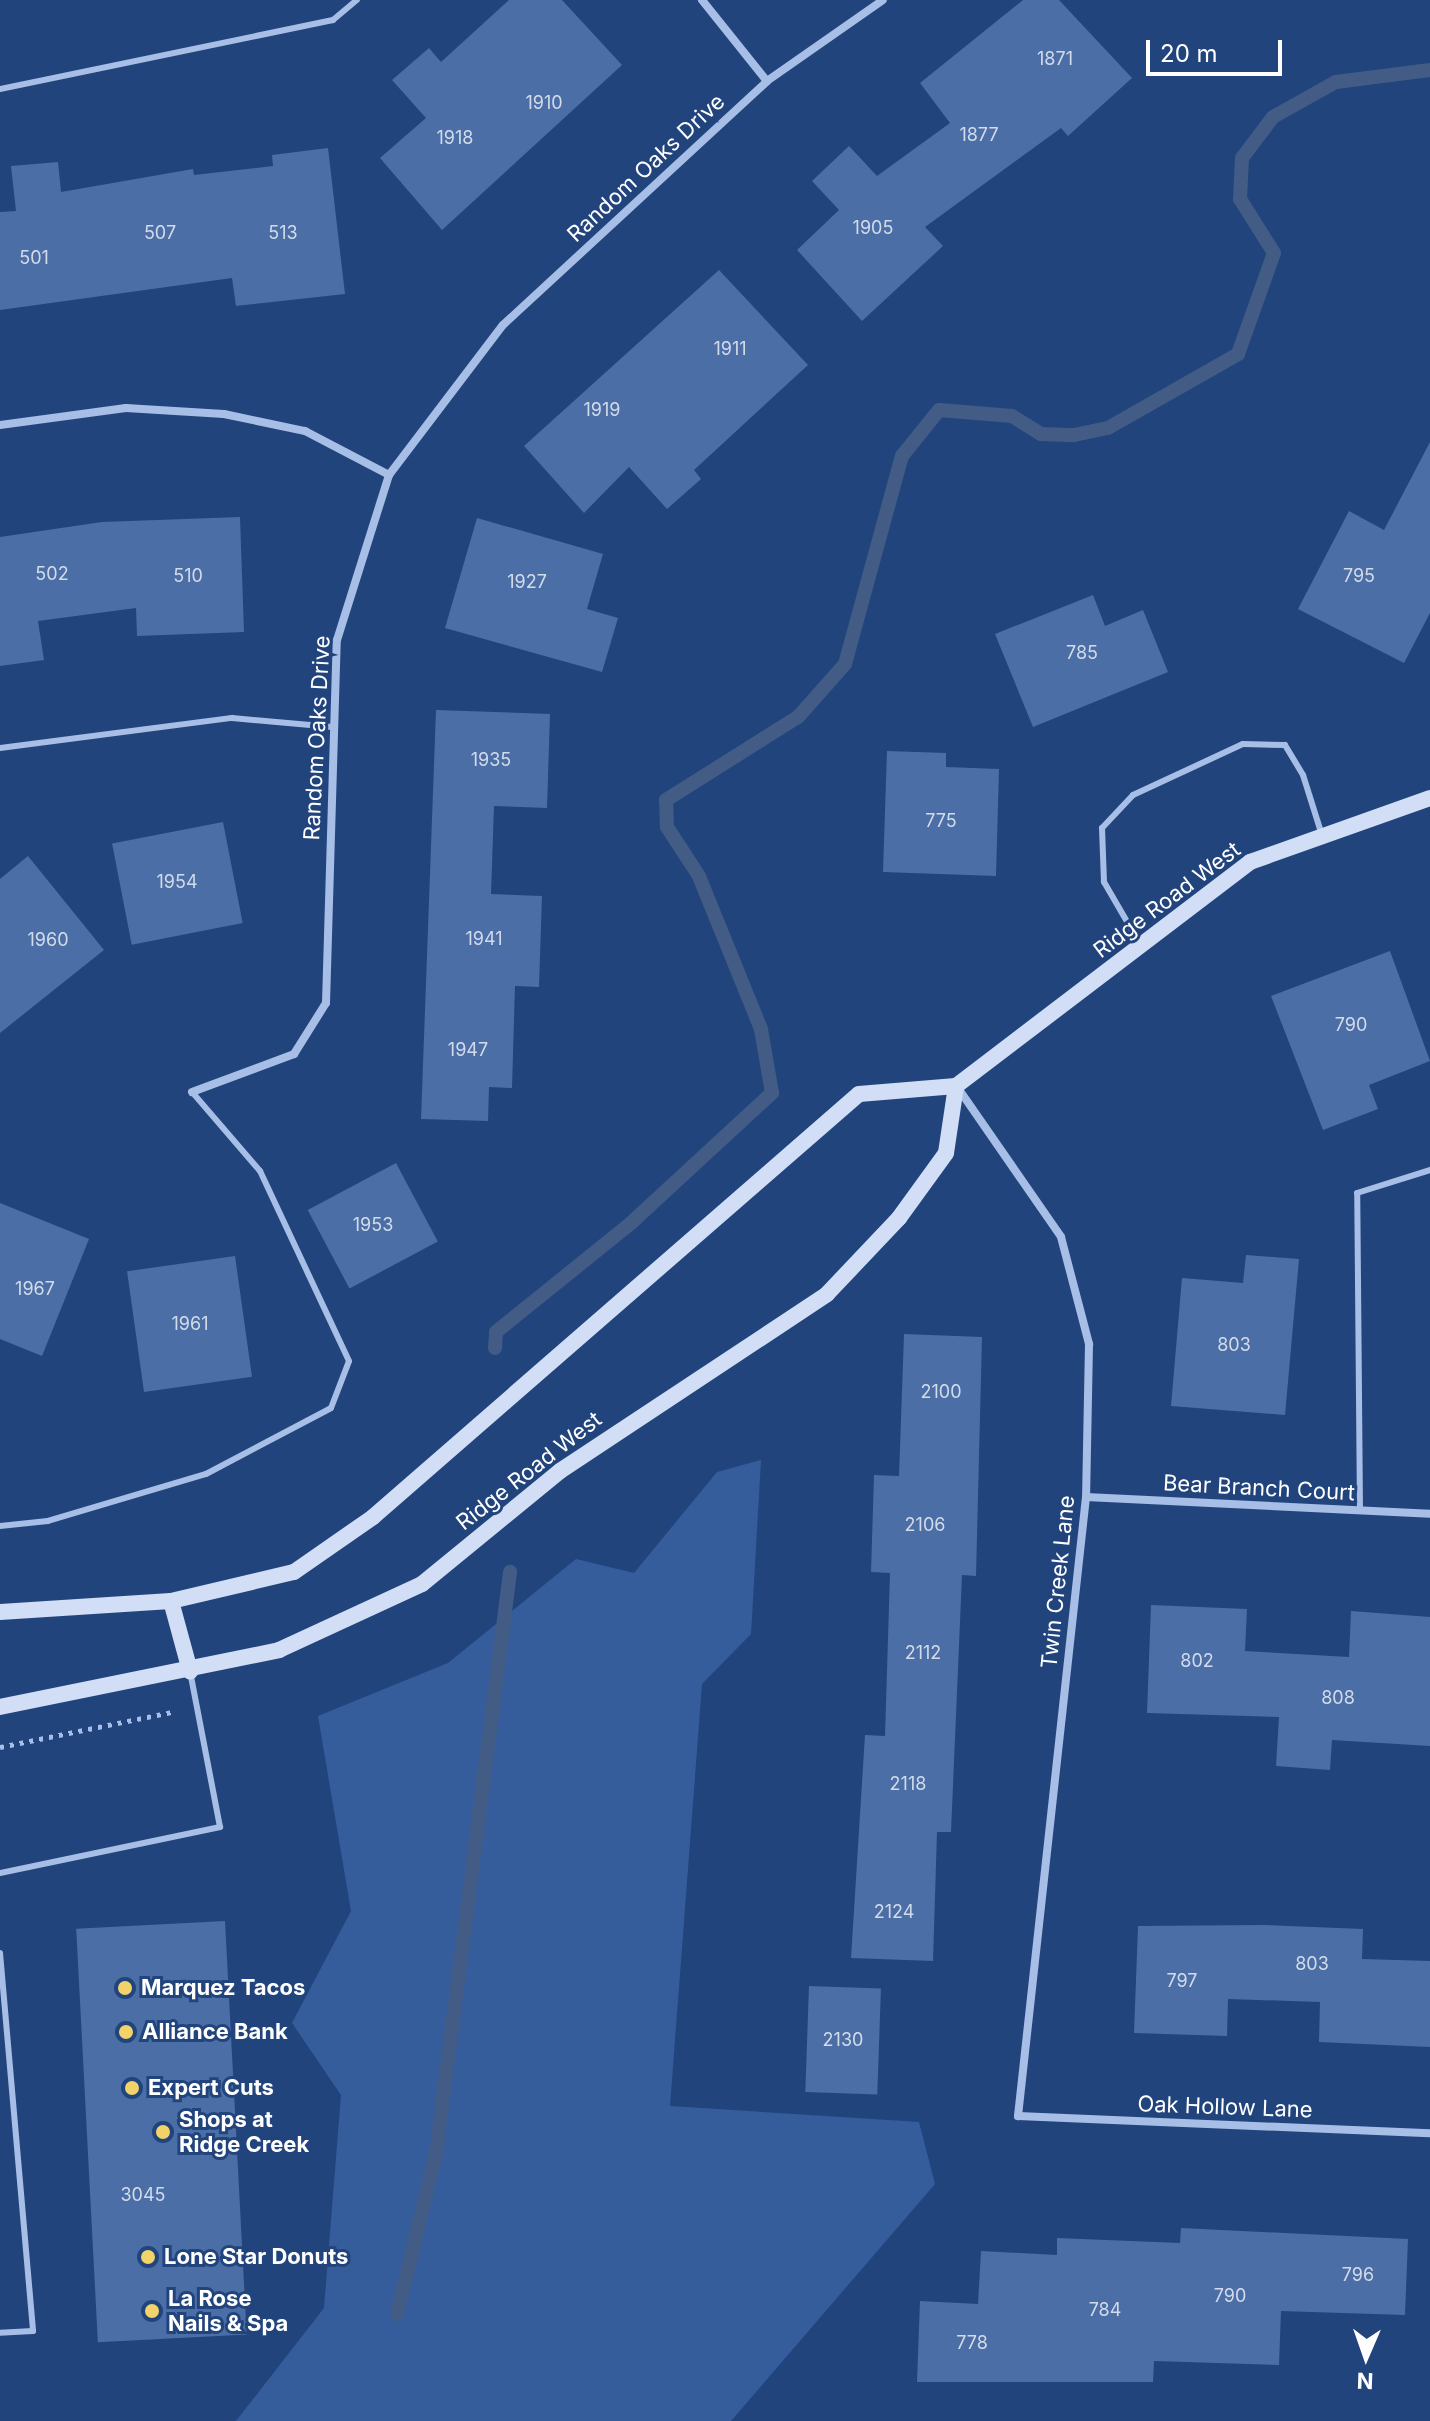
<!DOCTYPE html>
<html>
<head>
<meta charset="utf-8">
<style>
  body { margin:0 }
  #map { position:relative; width:1430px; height:2421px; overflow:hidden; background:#22447d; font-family:Inter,sans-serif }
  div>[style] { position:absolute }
  .green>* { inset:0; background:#365d9b }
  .stream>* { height:14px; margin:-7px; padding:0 7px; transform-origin:7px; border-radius:7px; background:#425c86 }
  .building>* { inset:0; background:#4b6ea7; transform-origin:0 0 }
  .path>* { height:5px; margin-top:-2.5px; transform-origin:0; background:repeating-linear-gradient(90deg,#a7bfe6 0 4px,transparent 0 10px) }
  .lane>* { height:6px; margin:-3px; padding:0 3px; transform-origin:3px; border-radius:3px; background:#a7bfe6 }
  .street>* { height:8px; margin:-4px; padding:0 4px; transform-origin:4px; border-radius:4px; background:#a7bfe6 }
  .secondary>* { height:16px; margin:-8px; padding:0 8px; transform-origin:8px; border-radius:8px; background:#d1def5 }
  .dots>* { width:22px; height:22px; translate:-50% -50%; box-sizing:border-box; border:4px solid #22447d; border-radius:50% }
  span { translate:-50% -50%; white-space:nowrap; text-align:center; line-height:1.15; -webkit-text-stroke:6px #22447d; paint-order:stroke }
  .number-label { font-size:18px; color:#d2dbe9 }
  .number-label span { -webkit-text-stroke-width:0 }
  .street-label { font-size:22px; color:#fff }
  .poi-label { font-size:22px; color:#fff; font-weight:700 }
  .left { translate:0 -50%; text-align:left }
  .north { position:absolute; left:1326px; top:2317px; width:80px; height:80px; -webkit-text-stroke:6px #22447d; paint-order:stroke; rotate:182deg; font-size:22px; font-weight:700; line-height:32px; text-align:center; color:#fff }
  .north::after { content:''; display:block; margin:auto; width:28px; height:36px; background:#fff; clip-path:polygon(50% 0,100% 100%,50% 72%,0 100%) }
  .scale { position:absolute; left:1146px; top:40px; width:136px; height:36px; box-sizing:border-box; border:4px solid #fff; border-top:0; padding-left:10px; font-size:24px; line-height:28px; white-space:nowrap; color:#fff; -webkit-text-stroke:6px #22447d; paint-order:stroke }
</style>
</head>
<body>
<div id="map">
  <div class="green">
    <i style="clip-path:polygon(761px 1460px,751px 1634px,702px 1684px,670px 2106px,919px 2122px,935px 2184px,731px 2421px,236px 2421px,324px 2308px,341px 2095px,292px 2023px,351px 1911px,318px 1716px,448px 1663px,576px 1559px,634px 1573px,717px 1472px)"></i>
  </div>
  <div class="stream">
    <i style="left:495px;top:1348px;width:16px;rotate:-86deg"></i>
    <i style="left:496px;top:1332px;width:174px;rotate:-38.9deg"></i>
    <i style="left:631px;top:1223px;width:192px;rotate:-42.7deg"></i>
    <i style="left:772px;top:1093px;width:65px;rotate:-99.8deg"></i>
    <i style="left:761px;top:1029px;width:165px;rotate:-112.1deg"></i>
    <i style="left:699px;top:876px;width:59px;rotate:-123.1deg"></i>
    <i style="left:667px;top:827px;width:27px;rotate:-92deg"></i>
    <i style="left:666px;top:800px;width:156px;rotate:-32.2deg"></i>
    <i style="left:798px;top:717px;width:71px;rotate:-48.4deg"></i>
    <i style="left:845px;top:664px;width:216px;rotate:-74.7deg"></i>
    <i style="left:902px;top:456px;width:59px;rotate:-51.2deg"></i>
    <i style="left:939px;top:410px;width:73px;rotate:4.7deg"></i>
    <i style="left:1012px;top:416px;width:34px;rotate:32deg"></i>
    <i style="left:1041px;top:434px;width:33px;rotate:2deg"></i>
    <i style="left:1074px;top:435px;width:35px;rotate:-12deg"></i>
    <i style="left:1108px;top:428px;width:150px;rotate:-29.6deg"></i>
    <i style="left:1238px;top:354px;width:107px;rotate:-70.4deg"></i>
    <i style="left:1274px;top:253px;width:64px;rotate:-122.2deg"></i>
    <i style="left:1240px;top:199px;width:41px;rotate:-87.2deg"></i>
    <i style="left:1242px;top:158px;width:51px;rotate:-52.9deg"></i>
    <i style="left:1273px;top:117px;width:72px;rotate:-29.1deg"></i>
    <i style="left:1336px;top:82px;width:95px;rotate:-7.3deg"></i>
    <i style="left:397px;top:2314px;width:166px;rotate:-76.4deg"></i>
    <i style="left:436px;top:2153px;width:586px;rotate:-82.74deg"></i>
  </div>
  <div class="building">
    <i style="clip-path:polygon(509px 0,562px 0,622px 65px,442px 230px,380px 158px,426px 118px,392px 80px,429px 48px,441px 62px)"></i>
    <i style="clip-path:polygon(1023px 0,1059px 0,1132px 78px,1068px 136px,1061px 128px,925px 227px,943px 246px,862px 321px,797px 250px,839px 210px,812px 181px,849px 146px,877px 176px,950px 123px,920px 83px)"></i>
    <i style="clip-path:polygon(328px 148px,345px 294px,236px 306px,232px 278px,0 310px,0 212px,16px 211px,11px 166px,58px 162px,61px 192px,193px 169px,194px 175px,273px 166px,272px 155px)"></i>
    <i style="clip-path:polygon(719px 270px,808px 365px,694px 470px,701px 479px,667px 509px,629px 467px,584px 513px,524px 446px)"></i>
    <i style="clip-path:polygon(1430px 442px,1430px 613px,1404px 663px,1298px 609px,1349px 511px,1384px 530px)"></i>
    <i style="clip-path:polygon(240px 517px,244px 632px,137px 636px,136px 608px,38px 621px,44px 660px,0 666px,0 537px,102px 522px)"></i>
    <i style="clip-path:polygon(477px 518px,603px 554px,587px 609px,618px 618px,602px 672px,445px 628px)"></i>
    <i style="clip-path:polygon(1093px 595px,1105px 626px,1143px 610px,1168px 672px,1033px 727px,995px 634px)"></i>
    <i style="clip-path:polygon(436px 710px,550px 714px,547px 808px,494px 806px,491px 894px,542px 896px,539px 987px,515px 986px,512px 1088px,489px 1087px,488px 1121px,421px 1119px)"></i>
    <i style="clip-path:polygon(887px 751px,946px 753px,946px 767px,999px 769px,996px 876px,883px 872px)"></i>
    <i style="left:223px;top:822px;width:103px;height:113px;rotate:79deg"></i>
    <i style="clip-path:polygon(28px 856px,104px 950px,0 1033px,0 879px)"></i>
    <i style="clip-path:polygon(1390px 951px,1430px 1061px,1369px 1085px,1378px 1109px,1323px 1130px,1271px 996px)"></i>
    <i style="left:396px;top:1163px;width:89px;height:100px;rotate:62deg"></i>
    <i style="clip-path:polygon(0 1203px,89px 1239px,42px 1356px,0 1339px)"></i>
    <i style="clip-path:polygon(1246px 1255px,1299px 1259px,1285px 1415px,1171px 1406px,1182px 1278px,1243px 1283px)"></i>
    <i style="left:235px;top:1256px;width:122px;height:109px;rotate:82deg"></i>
    <i style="clip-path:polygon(904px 1334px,982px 1337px,976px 1576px,962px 1575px,951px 1832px,937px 1832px,933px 1961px,851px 1958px,865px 1735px,885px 1736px,890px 1573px,871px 1572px,874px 1475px,899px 1476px)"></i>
    <i style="clip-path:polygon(1151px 1605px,1247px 1609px,1245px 1651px,1349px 1657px,1351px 1611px,1430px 1617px,1430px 1746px,1332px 1740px,1330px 1770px,1276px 1766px,1279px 1717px,1147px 1713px)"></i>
    <i style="left:225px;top:1921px;width:414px;height:149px;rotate:87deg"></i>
    <i style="clip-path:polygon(1263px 1925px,1363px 1929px,1362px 1959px,1430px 1961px,1430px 2047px,1319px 2042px,1320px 2002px,1228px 1999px,1227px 2036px,1134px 2033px,1138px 1926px)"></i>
    <i style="left:809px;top:1986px;width:72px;height:106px;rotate:2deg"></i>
    <i style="clip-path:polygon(1181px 2228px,1408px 2239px,1405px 2315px,1281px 2311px,1279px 2365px,1154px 2361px,1153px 2382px,917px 2382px,920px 2301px,978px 2304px,981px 2251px,1057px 2255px,1057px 2238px,1180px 2243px)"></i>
  </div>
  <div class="path">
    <i style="left:0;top:1747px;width:176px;rotate:-11.5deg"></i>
  </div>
  <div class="lane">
    <i style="left:0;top:89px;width:340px;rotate:-11.7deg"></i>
    <i style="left:333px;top:20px;width:31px;rotate:-40deg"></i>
    <i style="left:0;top:748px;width:234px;rotate:-7.4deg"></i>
    <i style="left:232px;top:718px;width:101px;rotate:5.1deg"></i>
    <i style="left:1140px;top:944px;width:72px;rotate:-120.1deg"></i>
    <i style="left:1104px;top:882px;width:54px;rotate:-92.1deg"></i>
    <i style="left:1102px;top:828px;width:45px;rotate:-46.8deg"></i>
    <i style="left:1133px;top:795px;width:121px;rotate:-24.9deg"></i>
    <i style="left:1243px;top:744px;width:42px;rotate:1.4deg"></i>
    <i style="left:1285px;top:745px;width:35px;rotate:59deg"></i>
    <i style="left:1303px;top:775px;width:60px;rotate:72.5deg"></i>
    <i style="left:1360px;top:1511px;width:318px;rotate:-90.5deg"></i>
    <i style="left:1357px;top:1193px;width:77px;rotate:-17.5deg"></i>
    <i style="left:0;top:1526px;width:48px;rotate:-5.9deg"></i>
    <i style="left:48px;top:1521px;width:165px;rotate:-16.6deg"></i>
    <i style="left:206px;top:1474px;width:141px;rotate:-27.8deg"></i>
    <i style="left:331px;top:1408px;width:50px;rotate:-69deg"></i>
    <i style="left:349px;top:1361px;width:210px;rotate:-115.1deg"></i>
    <i style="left:260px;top:1171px;width:104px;rotate:-130.7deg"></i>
    <i style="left:0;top:1873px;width:225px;rotate:-11.8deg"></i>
    <i style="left:220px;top:1827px;width:159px;rotate:-100.9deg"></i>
    <i style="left:0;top:1953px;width:379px;rotate:85deg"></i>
    <i style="left:33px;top:2331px;width:33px;rotate:177deg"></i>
  </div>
  <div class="street">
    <i style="left:702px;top:0;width:104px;rotate:51.3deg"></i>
    <i style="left:0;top:425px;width:127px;rotate:-7.7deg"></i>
    <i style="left:126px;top:408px;width:98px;rotate:3.5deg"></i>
    <i style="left:224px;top:414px;width:83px;rotate:11.9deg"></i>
    <i style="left:305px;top:431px;width:95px;rotate:27.6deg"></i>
    <i style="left:958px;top:1088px;width:181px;rotate:55.3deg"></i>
    <i style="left:1061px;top:1237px;width:111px;rotate:75.3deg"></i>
    <i style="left:1089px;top:1344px;width:153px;rotate:91.1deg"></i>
    <i style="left:1086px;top:1497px;width:623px;rotate:96.27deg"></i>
    <i style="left:1018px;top:2116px;width:412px;rotate:2.4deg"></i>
    <i style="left:192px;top:1092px;width:109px;rotate:-20.4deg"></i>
    <i style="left:294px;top:1054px;width:60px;rotate:-57.9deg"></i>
    <i style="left:326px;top:1003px;width:363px;rotate:-88.3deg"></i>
    <i style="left:337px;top:640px;width:173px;rotate:-72.5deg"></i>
    <i style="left:389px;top:475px;width:188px;rotate:-52.8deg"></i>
    <i style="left:503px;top:325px;width:359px;rotate:-42.7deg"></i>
    <i style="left:767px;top:81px;width:141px;rotate:-34.9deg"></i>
    <i style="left:1086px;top:1497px;width:344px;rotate:2.8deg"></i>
  </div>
  <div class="secondary">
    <i style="left:171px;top:1601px;width:73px;rotate:74.8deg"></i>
    <i style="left:0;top:1612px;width:171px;rotate:-3.7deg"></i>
    <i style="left:171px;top:1601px;width:126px;rotate:-13.3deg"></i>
    <i style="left:294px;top:1572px;width:96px;rotate:-34.8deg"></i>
    <i style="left:373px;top:1517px;width:644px;rotate:-41.04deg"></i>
    <i style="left:859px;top:1094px;width:97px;rotate:-4.7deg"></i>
    <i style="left:956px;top:1086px;width:370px;rotate:-37.3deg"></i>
    <i style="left:1250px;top:862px;width:191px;rotate:-19.6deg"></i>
    <i style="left:0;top:1707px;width:285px;rotate:-11.5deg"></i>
    <i style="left:279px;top:1650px;width:157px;rotate:-24.8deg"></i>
    <i style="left:422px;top:1584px;width:178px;rotate:-39.3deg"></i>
    <i style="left:560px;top:1471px;width:320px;rotate:-33.5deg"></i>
    <i style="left:827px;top:1294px;width:105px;rotate:-46.5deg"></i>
    <i style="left:899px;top:1218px;width:80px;rotate:-54.1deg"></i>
    <i style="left:946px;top:1153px;width:68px;rotate:-81.5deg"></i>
  </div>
  <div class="dots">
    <i style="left:125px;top:1988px;background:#f2d369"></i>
    <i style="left:126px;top:2032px;background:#f2d369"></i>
    <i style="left:132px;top:2088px;background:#f2d369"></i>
    <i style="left:163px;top:2132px;background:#f2d369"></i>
    <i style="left:148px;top:2257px;background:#f2d369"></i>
    <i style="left:152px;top:2311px;background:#f2d369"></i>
  </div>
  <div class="number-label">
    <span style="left:1055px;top:59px">1871</span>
    <span style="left:544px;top:103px">1910</span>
    <span style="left:979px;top:135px">1877</span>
    <span style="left:455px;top:138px">1918</span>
    <span style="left:873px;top:228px">1905</span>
    <span style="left:160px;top:233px">507</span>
    <span style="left:283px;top:233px">513</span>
    <span style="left:34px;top:258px">501</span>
    <span style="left:730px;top:349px">1911</span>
    <span style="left:602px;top:410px">1919</span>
    <span style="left:52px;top:574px">502</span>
    <span style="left:188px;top:576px">510</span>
    <span style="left:1359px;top:576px">795</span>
    <span style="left:527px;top:582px">1927</span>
    <span style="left:1082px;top:653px">785</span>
    <span style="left:491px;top:760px">1935</span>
    <span style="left:941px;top:821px">775</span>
    <span style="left:177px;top:882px">1954</span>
    <span style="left:484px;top:939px">1941</span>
    <span style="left:48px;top:940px">1960</span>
    <span style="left:1351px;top:1025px">790</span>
    <span style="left:468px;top:1050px">1947</span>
    <span style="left:373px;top:1225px">1953</span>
    <span style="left:35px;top:1289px">1967</span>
    <span style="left:190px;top:1324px">1961</span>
    <span style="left:1234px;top:1345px">803</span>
    <span style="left:941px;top:1392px">2100</span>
    <span style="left:925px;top:1525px">2106</span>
    <span style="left:923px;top:1653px">2112</span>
    <span style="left:1197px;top:1661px">802</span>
    <span style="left:1338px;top:1698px">808</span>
    <span style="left:908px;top:1784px">2118</span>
    <span style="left:894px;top:1912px">2124</span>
    <span style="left:1312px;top:1964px">803</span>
    <span style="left:1182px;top:1981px">797</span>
    <span style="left:843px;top:2040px">2130</span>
    <span style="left:143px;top:2195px">3045</span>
    <span style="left:1358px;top:2275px">796</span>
    <span style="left:1230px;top:2296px">790</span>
    <span style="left:1105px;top:2310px">784</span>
    <span style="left:972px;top:2343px">778</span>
  </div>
  <div class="street-label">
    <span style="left:646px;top:168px;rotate:-43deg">Random Oaks Drive</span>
    <span style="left:317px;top:738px;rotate:-87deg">Random Oaks Drive</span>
    <span style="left:1167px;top:900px;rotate:-37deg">Ridge Road West</span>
    <span style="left:529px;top:1471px;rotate:-38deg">Ridge Road West</span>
    <span style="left:1259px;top:1488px;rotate:3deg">Bear Branch Court</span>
    <span style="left:1058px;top:1582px;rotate:-84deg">Twin Creek Lane</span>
    <span style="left:1225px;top:2107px;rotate:2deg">Oak Hollow Lane</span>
  </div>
  <div class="poi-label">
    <span class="left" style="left:141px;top:1988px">Marquez Tacos</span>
    <span class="left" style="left:142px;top:2032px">Alliance Bank</span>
    <span class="left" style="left:148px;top:2088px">Expert Cuts</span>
    <span class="left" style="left:179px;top:2132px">Shops at<br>Ridge Creek</span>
    <span class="left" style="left:164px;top:2257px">Lone Star Donuts</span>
    <span class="left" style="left:168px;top:2311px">La Rose<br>Nails &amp; Spa</span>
  </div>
  <div class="north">N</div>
  <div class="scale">20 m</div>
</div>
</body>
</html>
